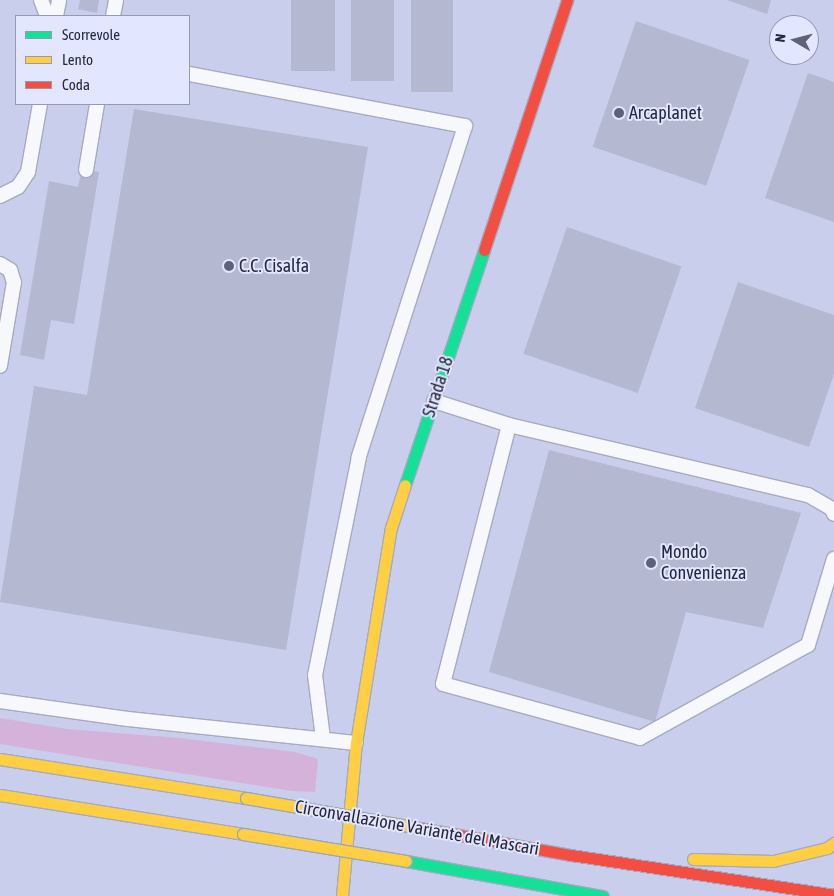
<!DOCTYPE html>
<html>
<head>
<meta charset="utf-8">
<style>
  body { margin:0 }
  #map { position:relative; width:834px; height:896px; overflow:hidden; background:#caceed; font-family:"Asap Condensed",sans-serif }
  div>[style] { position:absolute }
  .green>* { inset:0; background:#d5b2d9 }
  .building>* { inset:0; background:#b5b8d1; transform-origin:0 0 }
  .roads { filter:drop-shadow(1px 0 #a6a9c2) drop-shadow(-1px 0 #a6a9c2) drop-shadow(0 1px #a6a9c2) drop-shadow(0 -1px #a6a9c2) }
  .lane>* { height:14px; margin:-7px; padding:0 7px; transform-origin:7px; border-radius:7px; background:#f7f8fc }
  .fast>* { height:11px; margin:-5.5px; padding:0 5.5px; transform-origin:5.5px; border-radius:5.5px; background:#16e098 }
  .slow>* { height:11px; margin:-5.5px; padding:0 5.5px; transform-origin:5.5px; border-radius:5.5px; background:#ffcf43 }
  .jam>* { height:11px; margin:-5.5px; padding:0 5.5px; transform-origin:5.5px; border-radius:5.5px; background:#f24e42 }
  .bridges { filter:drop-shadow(1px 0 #99a7ba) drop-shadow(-1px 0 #99a7ba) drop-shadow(0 1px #99a7ba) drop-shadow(0 -1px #99a7ba) }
  .slow-bridge>* { height:11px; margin:-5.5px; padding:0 5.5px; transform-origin:5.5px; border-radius:5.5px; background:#ffcf43 }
  .dots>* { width:14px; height:14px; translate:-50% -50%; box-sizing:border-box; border:2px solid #e2e6fe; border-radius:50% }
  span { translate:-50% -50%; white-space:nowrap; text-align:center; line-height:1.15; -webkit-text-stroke:4px #e2e6fe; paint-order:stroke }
  .poi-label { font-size:18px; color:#25273d }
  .left { translate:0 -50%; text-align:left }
  .street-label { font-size:18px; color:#25273d }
  .legend { position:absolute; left:15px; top:15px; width:175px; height:90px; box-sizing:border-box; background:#e2e6fe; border:1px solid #969ab1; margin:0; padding:6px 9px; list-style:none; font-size:15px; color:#25273d }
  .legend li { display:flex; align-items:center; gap:10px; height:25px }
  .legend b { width:25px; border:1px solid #969ab1 }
  .north { position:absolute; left:769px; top:15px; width:50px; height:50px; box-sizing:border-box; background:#e2e6fe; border:1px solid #969ab1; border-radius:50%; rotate:278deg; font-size:14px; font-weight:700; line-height:20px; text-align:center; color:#25273d }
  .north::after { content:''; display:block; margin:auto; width:18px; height:22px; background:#5f617b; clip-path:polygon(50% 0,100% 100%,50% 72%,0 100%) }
</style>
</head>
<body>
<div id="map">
  <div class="green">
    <i style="clip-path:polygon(0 718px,67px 729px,180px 738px,295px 752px,318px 759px,315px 792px,292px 791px,0 744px)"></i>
  </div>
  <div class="building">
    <i style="clip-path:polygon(80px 0,99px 0,97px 13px,78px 9px)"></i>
    <i style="left:291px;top:0;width:44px;height:71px"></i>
    <i style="left:351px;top:0;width:43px;height:81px"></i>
    <i style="left:411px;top:0;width:42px;height:92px"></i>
    <i style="clip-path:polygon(727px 0,771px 0,767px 14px)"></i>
    <i style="left:636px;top:21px;width:120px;height:133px;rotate:19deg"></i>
    <i style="clip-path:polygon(808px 73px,834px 82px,834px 222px,765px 198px)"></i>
    <i style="clip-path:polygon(134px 109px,368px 147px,286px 650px,0 602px,34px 386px,87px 395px)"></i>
    <i style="clip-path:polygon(82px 169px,99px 172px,74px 324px,51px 320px,44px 360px,20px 355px,49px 181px,78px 187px)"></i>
    <i style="left:567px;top:227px;width:121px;height:134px;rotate:19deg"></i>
    <i style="clip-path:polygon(738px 282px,834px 315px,834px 374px,809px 447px,695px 408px)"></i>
    <i style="clip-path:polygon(549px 450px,801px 513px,763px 628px,686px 612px,655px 722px,489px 672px)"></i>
  </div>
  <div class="roads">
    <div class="lane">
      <i style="left:41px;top:0;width:17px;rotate:69deg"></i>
      <i style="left:56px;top:16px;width:16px;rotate:-79deg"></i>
      <i style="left:113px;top:16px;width:16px;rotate:-79deg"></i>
      <i style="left:189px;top:74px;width:281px;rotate:10.7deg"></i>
      <i style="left:465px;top:126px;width:348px;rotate:107.8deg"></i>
      <i style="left:359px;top:457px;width:222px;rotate:101.4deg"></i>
      <i style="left:315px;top:675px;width:64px;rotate:82.8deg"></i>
      <i style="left:86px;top:170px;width:67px;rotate:-80.5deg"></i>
      <i style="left:0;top:196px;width:20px;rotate:-27deg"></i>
      <i style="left:18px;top:187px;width:18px;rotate:-56deg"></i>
      <i style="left:28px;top:172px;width:69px;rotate:-80deg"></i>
      <i style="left:0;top:264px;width:12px;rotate:31deg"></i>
      <i style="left:10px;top:270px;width:13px;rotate:72deg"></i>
      <i style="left:14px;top:282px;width:85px;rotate:99.5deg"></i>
      <i style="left:434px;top:401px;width:79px;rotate:17.7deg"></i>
      <i style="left:509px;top:425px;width:307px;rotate:13.2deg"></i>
      <i style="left:808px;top:495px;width:28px;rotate:30deg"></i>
      <i style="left:832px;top:509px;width:5px;rotate:68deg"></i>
      <i style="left:509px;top:425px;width:267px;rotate:104.3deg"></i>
      <i style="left:443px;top:684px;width:204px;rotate:15.3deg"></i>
      <i style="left:640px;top:738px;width:192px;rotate:-29deg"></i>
      <i style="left:808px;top:645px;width:90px;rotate:-73.2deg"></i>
      <i style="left:0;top:701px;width:129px;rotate:8deg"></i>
      <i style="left:128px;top:719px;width:229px;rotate:6deg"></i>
    </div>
    <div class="fast">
      <i style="left:405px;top:485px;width:248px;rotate:-71.4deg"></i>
      <i style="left:406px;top:861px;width:200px;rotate:10.1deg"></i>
    </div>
    <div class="slow">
      <i style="left:0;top:759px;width:249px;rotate:9deg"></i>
      <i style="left:0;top:795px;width:246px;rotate:9.1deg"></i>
      <i style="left:693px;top:859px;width:80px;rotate:1.4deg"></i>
      <i style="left:773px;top:861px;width:56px;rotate:-13.5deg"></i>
      <i style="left:827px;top:848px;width:9px;rotate:-36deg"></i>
      <i style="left:342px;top:896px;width:154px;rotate:-84.8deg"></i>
      <i style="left:356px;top:743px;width:218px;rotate:-80.8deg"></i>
      <i style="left:391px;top:528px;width:45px;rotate:-72deg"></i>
    </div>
    <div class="jam">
      <i style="left:484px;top:250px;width:263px;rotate:-71.6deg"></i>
      <i style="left:408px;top:826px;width:166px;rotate:10.1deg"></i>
      <i style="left:571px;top:855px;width:266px;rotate:8.6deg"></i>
    </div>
  </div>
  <div class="bridges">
    <div class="slow-bridge">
      <i style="left:246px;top:798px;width:164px;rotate:9.8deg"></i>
      <i style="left:243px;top:834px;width:165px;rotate:9.4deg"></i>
    </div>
  </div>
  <div class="dots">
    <i style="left:619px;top:113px;background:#5f617b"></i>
    <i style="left:229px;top:266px;background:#5f617b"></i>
    <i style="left:651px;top:563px;background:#5f617b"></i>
  </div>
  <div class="poi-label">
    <span class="left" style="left:629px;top:113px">Arcaplanet</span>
    <span class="left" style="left:239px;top:266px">C.C. Cisalfa</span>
    <span class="left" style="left:661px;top:563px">Mondo<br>Convenienza</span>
  </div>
  <div class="street-label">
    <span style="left:438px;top:387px;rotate:-72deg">Strada 18</span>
    <span style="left:417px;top:828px;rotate:10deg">Circonvallazione Variante del Mascari</span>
  </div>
  <ul class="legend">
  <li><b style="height:6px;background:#16e098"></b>Scorrevole</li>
  <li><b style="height:6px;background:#ffcf43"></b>Lento</li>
  <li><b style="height:6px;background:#f24e42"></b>Coda</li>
  </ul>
  <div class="north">N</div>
</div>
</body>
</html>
